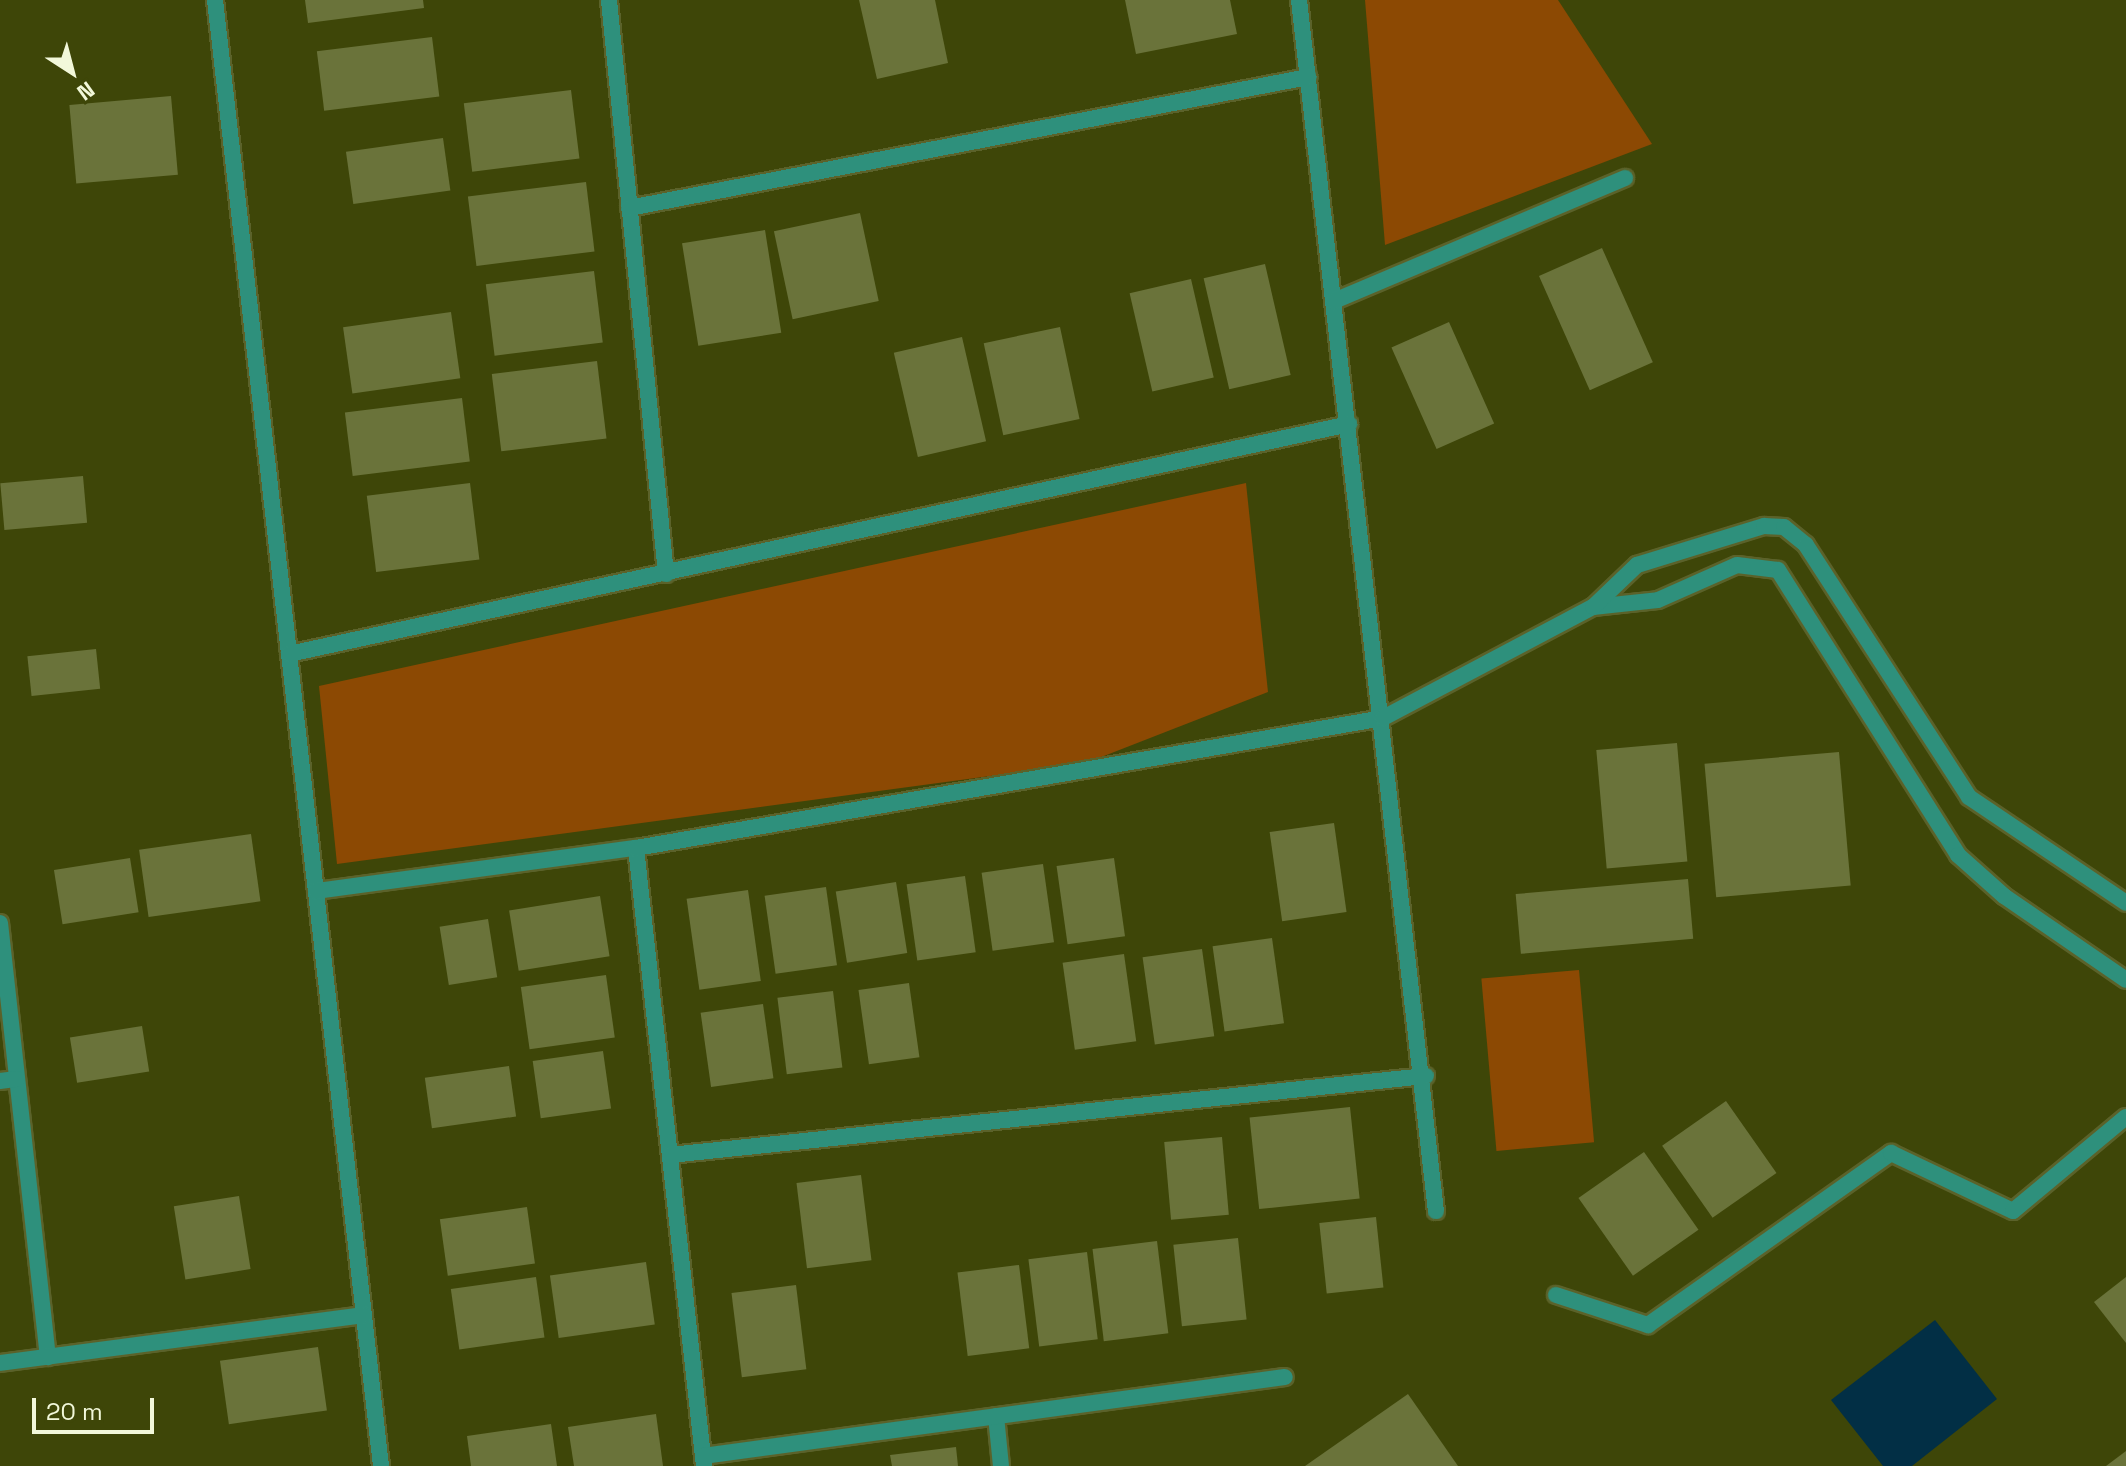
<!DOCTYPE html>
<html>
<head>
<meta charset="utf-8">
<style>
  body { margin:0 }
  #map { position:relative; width:2126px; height:1466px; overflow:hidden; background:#3e4608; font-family:"Space Grotesk",sans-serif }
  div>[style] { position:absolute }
  .green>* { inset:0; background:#8c4903; transform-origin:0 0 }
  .water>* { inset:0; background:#022f45 }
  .building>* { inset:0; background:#6a733a; transform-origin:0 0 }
  .roads { filter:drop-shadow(2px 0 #5b622a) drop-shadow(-2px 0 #5b622a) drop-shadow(0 2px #5b622a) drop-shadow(0 -2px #5b622a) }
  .lane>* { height:16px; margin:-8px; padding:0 8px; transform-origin:8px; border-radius:8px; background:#2e907c }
  .street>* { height:16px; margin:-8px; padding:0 8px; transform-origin:8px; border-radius:8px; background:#2e907c }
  span { translate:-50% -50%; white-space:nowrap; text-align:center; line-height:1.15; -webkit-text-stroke:8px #3e4608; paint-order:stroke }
  .north { position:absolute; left:32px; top:32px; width:80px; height:80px; -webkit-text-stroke:6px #3e4608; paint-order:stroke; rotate:144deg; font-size:22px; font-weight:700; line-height:32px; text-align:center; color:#f2f8da }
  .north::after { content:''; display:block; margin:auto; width:28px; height:36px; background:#f2f8da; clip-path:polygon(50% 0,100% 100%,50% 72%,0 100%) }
  .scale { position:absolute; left:32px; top:1398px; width:122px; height:36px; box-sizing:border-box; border:4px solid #f2f8da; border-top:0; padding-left:10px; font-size:24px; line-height:28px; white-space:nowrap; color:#f2f8da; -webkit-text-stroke:6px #3e4608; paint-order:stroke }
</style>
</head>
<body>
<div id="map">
  <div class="green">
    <i style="clip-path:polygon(1365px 0,1558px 0,1652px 144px,1385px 245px)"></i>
    <i style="clip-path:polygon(1246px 483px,1268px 692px,1086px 763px,337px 864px,319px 686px)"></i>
    <i style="left:1579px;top:970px;width:173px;height:98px;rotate:85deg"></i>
  </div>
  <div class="water">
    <i style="clip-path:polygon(1935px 1320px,1997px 1399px,1912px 1466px,1883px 1466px,1831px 1400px)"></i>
  </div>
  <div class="building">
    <i style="clip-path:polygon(305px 0,423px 0,424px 8px,308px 23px)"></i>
    <i style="clip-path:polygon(859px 0,935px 0,948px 63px,877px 79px)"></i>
    <i style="clip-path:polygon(1125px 0,1230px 0,1237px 34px,1136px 54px)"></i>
    <i style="left:432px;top:37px;width:60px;height:116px;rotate:83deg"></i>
    <i style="left:571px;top:90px;width:69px;height:108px;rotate:83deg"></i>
    <i style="left:171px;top:96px;width:79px;height:102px;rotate:85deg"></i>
    <i style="left:443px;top:138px;width:53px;height:98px;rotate:82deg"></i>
    <i style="left:586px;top:182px;width:70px;height:119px;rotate:83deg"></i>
    <i style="left:860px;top:213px;width:90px;height:88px;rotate:78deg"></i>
    <i style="left:765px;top:230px;width:104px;height:84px;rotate:81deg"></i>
    <i style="left:1602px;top:248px;width:125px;height:69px;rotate:66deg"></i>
    <i style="left:1265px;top:264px;width:114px;height:63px;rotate:77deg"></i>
    <i style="left:594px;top:271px;width:72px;height:109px;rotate:83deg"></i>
    <i style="left:1191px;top:279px;width:101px;height:63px;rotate:77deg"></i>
    <i style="left:451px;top:312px;width:67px;height:109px;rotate:82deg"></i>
    <i style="left:1449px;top:322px;width:111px;height:63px;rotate:66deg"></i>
    <i style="left:1060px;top:327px;width:94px;height:78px;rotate:78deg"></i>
    <i style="left:962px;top:337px;width:107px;height:70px;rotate:77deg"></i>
    <i style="left:597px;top:361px;width:78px;height:106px;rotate:83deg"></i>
    <i style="left:462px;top:398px;width:64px;height:118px;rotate:83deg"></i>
    <i style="left:83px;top:476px;width:47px;height:83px;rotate:85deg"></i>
    <i style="left:470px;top:483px;width:77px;height:104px;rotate:83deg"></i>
    <i style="left:96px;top:649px;width:40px;height:69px;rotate:84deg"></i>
    <i style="left:1677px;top:743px;width:119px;height:81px;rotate:85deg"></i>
    <i style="left:1839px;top:752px;width:134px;height:135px;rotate:85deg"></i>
    <i style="left:1334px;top:823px;width:90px;height:65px;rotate:82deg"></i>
    <i style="left:251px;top:834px;width:68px;height:113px;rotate:82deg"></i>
    <i style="left:130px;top:858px;width:55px;height:77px;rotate:81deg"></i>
    <i style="left:1114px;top:858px;width:79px;height:58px;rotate:82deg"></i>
    <i style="left:1043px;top:864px;width:79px;height:62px;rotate:82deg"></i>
    <i style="left:965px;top:876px;width:77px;height:59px;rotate:82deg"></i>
    <i style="left:1688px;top:879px;width:60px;height:173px;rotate:85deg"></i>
    <i style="left:896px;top:882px;width:72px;height:61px;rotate:81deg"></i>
    <i style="left:826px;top:887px;width:79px;height:62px;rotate:82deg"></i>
    <i style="left:748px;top:890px;width:92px;height:62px;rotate:82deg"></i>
    <i style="left:600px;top:896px;width:61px;height:92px;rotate:81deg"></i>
    <i style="left:488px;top:919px;width:59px;height:49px;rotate:81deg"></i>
    <i style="left:1272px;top:938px;width:86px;height:60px;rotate:82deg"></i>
    <i style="left:1202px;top:949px;width:88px;height:60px;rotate:82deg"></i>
    <i style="left:1124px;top:954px;width:88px;height:62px;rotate:82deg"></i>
    <i style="left:606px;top:975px;width:63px;height:86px;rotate:82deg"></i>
    <i style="left:909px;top:983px;width:75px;height:51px;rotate:82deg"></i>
    <i style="left:833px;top:991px;width:77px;height:56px;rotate:83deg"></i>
    <i style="left:763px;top:1004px;width:75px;height:63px;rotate:82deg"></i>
    <i style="left:142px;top:1026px;width:46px;height:73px;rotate:81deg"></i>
    <i style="left:603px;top:1051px;width:58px;height:71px;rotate:82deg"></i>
    <i style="left:509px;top:1066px;width:51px;height:85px;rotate:82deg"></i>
    <i style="left:1726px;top:1101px;width:88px;height:78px;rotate:55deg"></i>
    <i style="left:1350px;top:1107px;width:92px;height:101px;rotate:84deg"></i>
    <i style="left:1222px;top:1137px;width:78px;height:58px;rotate:85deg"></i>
    <i style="left:1644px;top:1152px;width:95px;height:80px;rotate:55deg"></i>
    <i style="left:861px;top:1175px;width:86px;height:65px;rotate:83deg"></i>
    <i style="left:239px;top:1196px;width:74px;height:66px;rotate:81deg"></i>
    <i style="left:527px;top:1207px;width:57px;height:88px;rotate:82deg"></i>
    <i style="left:1376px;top:1217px;width:71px;height:57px;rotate:84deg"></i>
    <i style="left:1238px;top:1238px;width:82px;height:65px;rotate:84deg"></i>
    <i style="left:1157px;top:1241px;width:93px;height:65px;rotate:83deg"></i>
    <i style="left:1087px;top:1252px;width:88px;height:59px;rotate:83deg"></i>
    <i style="left:646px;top:1262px;width:63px;height:97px;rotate:82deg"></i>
    <i style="left:1019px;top:1265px;width:84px;height:62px;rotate:83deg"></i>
    <i style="left:536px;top:1277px;width:61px;height:86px;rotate:82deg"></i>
    <i style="clip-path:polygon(2126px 1277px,2126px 1343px,2094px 1302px)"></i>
    <i style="left:796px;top:1285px;width:85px;height:65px;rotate:83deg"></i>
    <i style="left:318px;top:1347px;width:64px;height:99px;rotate:82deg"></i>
    <i style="clip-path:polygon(1408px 1394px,1458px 1466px,1305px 1466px)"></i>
    <i style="clip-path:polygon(656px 1414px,663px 1466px,574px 1466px,568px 1427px)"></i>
    <i style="clip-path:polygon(551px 1424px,557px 1466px,471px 1466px,467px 1436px)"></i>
    <i style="clip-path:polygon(956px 1447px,958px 1466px,892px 1466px,890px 1455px)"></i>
    <i style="clip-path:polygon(2126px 1451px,2126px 1466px,2106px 1466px)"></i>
  </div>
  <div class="roads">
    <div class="lane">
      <i style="left:1556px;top:1295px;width:97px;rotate:18.1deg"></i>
      <i style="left:1648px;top:1325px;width:298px;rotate:-35.3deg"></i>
      <i style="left:1891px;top:1153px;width:135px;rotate:25.4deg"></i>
      <i style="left:2013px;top:1211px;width:147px;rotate:-39.8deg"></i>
    </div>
    <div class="street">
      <i style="left:215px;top:0;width:1475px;rotate:83.54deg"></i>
      <i style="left:609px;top:0;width:577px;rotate:84.33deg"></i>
      <i style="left:1299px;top:0;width:1219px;rotate:83.55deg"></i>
      <i style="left:629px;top:208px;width:692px;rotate:-10.92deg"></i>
      <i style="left:1334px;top:301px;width:316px;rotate:-22.9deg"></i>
      <i style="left:1593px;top:607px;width:65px;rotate:-6.1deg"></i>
      <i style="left:1658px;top:600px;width:86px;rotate:-23.9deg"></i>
      <i style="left:1737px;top:565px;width:41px;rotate:7deg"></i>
      <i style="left:1778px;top:570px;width:337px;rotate:57.7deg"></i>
      <i style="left:1958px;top:855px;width:62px;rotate:41.7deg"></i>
      <i style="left:2004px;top:896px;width:148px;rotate:34.5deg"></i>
      <i style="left:289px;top:654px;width:1085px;rotate:-12.24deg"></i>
      <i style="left:636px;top:848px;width:622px;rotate:83.72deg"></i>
      <i style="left:316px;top:891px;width:323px;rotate:-7.7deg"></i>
      <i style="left:636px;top:848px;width:758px;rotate:-9.87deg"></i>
      <i style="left:1383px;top:718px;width:238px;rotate:-27.9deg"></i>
      <i style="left:1593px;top:607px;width:61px;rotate:-43.7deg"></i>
      <i style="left:1637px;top:565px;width:133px;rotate:-17.1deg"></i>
      <i style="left:1764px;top:526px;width:20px;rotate:3deg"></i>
      <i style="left:1784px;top:527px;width:28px;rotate:39deg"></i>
      <i style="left:1806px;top:545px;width:300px;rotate:57.1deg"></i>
      <i style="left:1969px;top:797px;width:189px;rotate:34deg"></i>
      <i style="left:0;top:923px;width:437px;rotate:83.7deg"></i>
      <i style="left:0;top:1081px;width:17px;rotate:-7deg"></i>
      <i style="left:670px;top:1155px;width:760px;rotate:-5.97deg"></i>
      <i style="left:0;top:1363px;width:367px;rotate:-7.5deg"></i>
      <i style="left:996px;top:1416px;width:50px;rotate:84.3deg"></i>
      <i style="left:703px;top:1456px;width:587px;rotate:-7.73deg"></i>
    </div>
  </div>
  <div class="north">N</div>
  <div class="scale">20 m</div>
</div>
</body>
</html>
